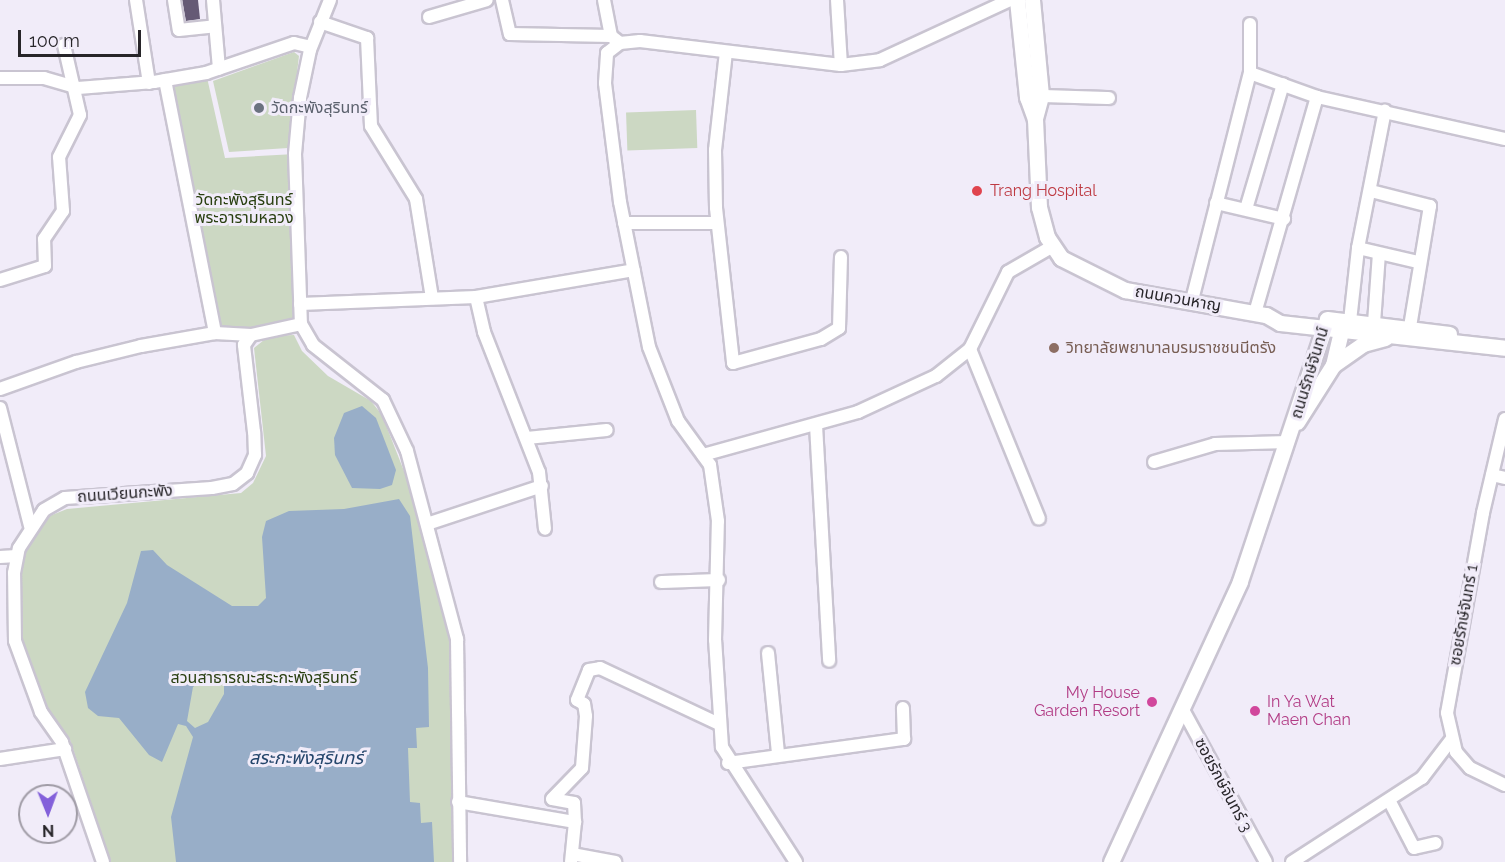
<!DOCTYPE html>
<html>
<head>
<meta charset="utf-8">
<style>
  body { margin:0 }
  #map { position:relative; width:1505px; height:862px; overflow:hidden; background:#f1ecf9; font-family:Raleway,"Noto Sans Thai",sans-serif }
  div>[style] { position:absolute }
  .green>* { inset:0; background:#ccd8c3; transform-origin:0 0 }
  .water>* { inset:0; background:#98aec8 }
  .building>* { inset:0; background:#655a75 }
  .roads { filter:drop-shadow(2px 0 #c9c4d1) drop-shadow(-2px 0 #c9c4d1) drop-shadow(0 2px #c9c4d1) drop-shadow(0 -2px #c9c4d1) }
  .minor>* { height:12px; margin:-6px; padding:0 6px; transform-origin:6px; border-radius:6px; background:#fff }
  .major>* { height:15px; margin:-7.5px; padding:0 7.5px; transform-origin:7.5px; border-radius:7.5px; background:#fff }
  .dots>* { width:16px; height:16px; translate:-50% -50%; box-sizing:border-box; border:3px solid #f1ecf9; border-radius:50% }
  span { translate:-50% -50%; white-space:nowrap; text-align:center; line-height:1.15; -webkit-text-stroke:6px #f1ecf9; paint-order:stroke }
  .worship-label { font-size:16px; color:#5b616d }
  .left { translate:0 -50%; text-align:left }
  .health-label { font-size:16px; color:#be3a42 }
  .park-label { font-size:16px; color:#293f10 }
  .street-label { font-size:16px; color:#272529 }
  .education-label { font-size:16px; color:#785e54 }
  .hotel-label { font-size:16px; color:#b23c85 }
  .right { translate:-100% -50%; text-align:right }
  .water-label { font-size:18px; color:#23446a; font-style:italic }
  .north { position:absolute; left:18px; top:784px; width:60px; height:60px; box-sizing:border-box; background:#f1ecf9; border:2px solid #a09ca6; border-radius:50%; rotate:179deg; font-size:16px; font-weight:700; line-height:24px; text-align:center; color:#272529 }
  .north::after { content:''; display:block; margin:auto; width:21px; height:27px; background:#8360da; clip-path:polygon(50% 0,100% 100%,50% 72%,0 100%) }
  .scale { position:absolute; left:18px; top:30px; width:123px; height:27px; box-sizing:border-box; border:3px solid #272529; border-top:0; padding-left:8px; font-size:18px; line-height:21px; white-space:nowrap; color:#272529; -webkit-text-stroke:4px #f1ecf9; paint-order:stroke }
</style>
</head>
<body>
<div id="map">
  <div class="green">
    <i style="clip-path:polygon(294px 52px,299px 56px,288px 148px,229px 152px,213px 81px)"></i>
    <i style="clip-path:polygon(206px 73px,225px 158px,295px 154px,301px 324px,215px 333px,165px 80px)"></i>
    <i style="left:696px;top:110px;width:38px;height:70px;rotate:88deg"></i>
    <i style="clip-path:polygon(294px 335px,302px 351px,328px 376px,371px 401px,382px 415px,413px 494px,449px 640px,453px 862px,111px 862px,70px 740px,48px 710px,22px 640px,21px 573px,27px 548px,47px 517px,67px 509px,241px 493px,253px 483px,266px 456px,254px 348px,269px 336px)"></i>
  </div>
  <div class="water">
    <i style="clip-path:polygon(362px 406px,376px 418px,396px 470px,392px 485px,380px 489px,352px 488px,335px 455px,334px 438px,344px 413px)"></i>
    <i style="clip-path:polygon(evenodd,399px 499px,410px 516px,428px 668px,429px 727px,416px 728px,417px 748px,408px 748px,410px 802px,420px 803px,421px 823px,432px 822px,434px 862px,176px 862px,171px 817px,193px 737px,186px 726px,178px 724px,162px 762px,149px 755px,119px 718px,98px 716px,88px 708px,85px 692px,127px 603px,141px 551px,153px 550px,167px 565px,232px 606px,258px 606px,266px 598px,262px 537px,266px 521px,289px 511px,344px 509px,399px 499px,207px 676px,224px 684px,224px 694px,208px 722px,195px 728px,187px 721px,193px 687px,207px 676px)"></i>
  </div>
  <div class="building">
    <i style="clip-path:polygon(182px 0,198px 0,200px 19px,186px 21px)"></i>
  </div>
  <div class="roads">
    <div class="minor">
      <i style="left:136px;top:0;width:84px;rotate:81.1deg"></i>
      <i style="left:174px;top:0;width:30px;rotate:81deg"></i>
      <i style="left:179px;top:30px;width:36px;rotate:-6deg"></i>
      <i style="left:213px;top:0;width:69px;rotate:85deg"></i>
      <i style="left:330px;top:0;width:54px;rotate:111.8deg"></i>
      <i style="left:310px;top:50px;width:49px;rotate:101.8deg"></i>
      <i style="left:300px;top:98px;width:56px;rotate:95.1deg"></i>
      <i style="left:295px;top:154px;width:170px;rotate:88deg"></i>
      <i style="left:301px;top:324px;width:24px;rotate:60deg"></i>
      <i style="left:313px;top:345px;width:89px;rotate:38.2deg"></i>
      <i style="left:383px;top:400px;width:56px;rotate:64.8deg"></i>
      <i style="left:407px;top:451px;width:195px;rotate:75.1deg"></i>
      <i style="left:457px;top:639px;width:223px;rotate:89.2deg"></i>
      <i style="left:502px;top:0;width:35px;rotate:77deg"></i>
      <i style="left:510px;top:34px;width:101px;rotate:1.1deg"></i>
      <i style="left:611px;top:36px;width:11px;rotate:38deg"></i>
      <i style="left:604px;top:0;width:37px;rotate:79deg"></i>
      <i style="left:837px;top:0;width:65px;rotate:86.5deg"></i>
      <i style="left:429px;top:17px;width:60px;rotate:-16.3deg"></i>
      <i style="left:320px;top:22px;width:50px;rotate:18.8deg"></i>
      <i style="left:367px;top:38px;width:88px;rotate:87.4deg"></i>
      <i style="left:371px;top:126px;width:86px;rotate:58.3deg"></i>
      <i style="left:416px;top:199px;width:100px;rotate:80.8deg"></i>
      <i style="left:726px;top:52px;width:99px;rotate:96.4deg"></i>
      <i style="left:715px;top:150px;width:58px;rotate:89deg"></i>
      <i style="left:716px;top:208px;width:156px;rotate:83.7deg"></i>
      <i style="left:733px;top:363px;width:91px;rotate:-15.3deg"></i>
      <i style="left:821px;top:339px;width:21px;rotate:-31deg"></i>
      <i style="left:839px;top:328px;width:71px;rotate:-88.4deg"></i>
      <i style="left:1250px;top:73px;width:71px;rotate:19.7deg"></i>
      <i style="left:1317px;top:97px;width:193px;rotate:12.6deg"></i>
      <i style="left:0;top:78px;width:44px"></i>
      <i style="left:44px;top:78px;width:35px;rotate:16deg"></i>
      <i style="left:78px;top:88px;width:76px;rotate:-4.5deg"></i>
      <i style="left:154px;top:82px;width:53px;rotate:-9.8deg"></i>
      <i style="left:206px;top:73px;width:93px;rotate:-18.8deg"></i>
      <i style="left:294px;top:43px;width:17px;rotate:13deg"></i>
      <i style="left:165px;top:80px;width:258px;rotate:78.8deg"></i>
      <i style="left:1041px;top:96px;width:68px;rotate:1.7deg"></i>
      <i style="left:1371px;top:191px;width:61px;rotate:14.3deg"></i>
      <i style="left:1430px;top:206px;width:123px;rotate:99.4deg"></i>
      <i style="left:1216px;top:203px;width:70px;rotate:13.2deg"></i>
      <i style="left:1246px;top:209px;width:130px;rotate:-73.5deg"></i>
      <i style="left:624px;top:223px;width:93px"></i>
      <i style="left:1358px;top:248px;width:62px;rotate:13.1deg"></i>
      <i style="left:0;top:280px;width:47px;rotate:-17.3deg"></i>
      <i style="left:45px;top:266px;width:27px;rotate:-92deg"></i>
      <i style="left:44px;top:239px;width:34px;rotate:-56deg"></i>
      <i style="left:63px;top:211px;width:54px;rotate:-94.2deg"></i>
      <i style="left:59px;top:157px;width:47px;rotate:-63.4deg"></i>
      <i style="left:80px;top:115px;width:72px;rotate:-102.9deg"></i>
      <i style="left:476px;top:297px;width:36px;rotate:77deg"></i>
      <i style="left:484px;top:332px;width:150px;rotate:68.6deg"></i>
      <i style="left:539px;top:472px;width:57px;rotate:84deg"></i>
      <i style="left:1192px;top:300px;width:234px;rotate:-75.7deg"></i>
      <i style="left:1250px;top:73px;width:49px;rotate:-90deg"></i>
      <i style="left:300px;top:304px;width:176px;rotate:-2.3deg"></i>
      <i style="left:476px;top:297px;width:160px;rotate:-9.7deg"></i>
      <i style="left:1255px;top:313px;width:225px;rotate:-74deg"></i>
      <i style="left:1350px;top:321px;width:73px;rotate:-83.7deg"></i>
      <i style="left:1358px;top:248px;width:140px;rotate:-78.9deg"></i>
      <i style="left:1374px;top:323px;width:69px;rotate:-85.9deg"></i>
      <i style="left:970px;top:349px;width:183px;rotate:67.9deg"></i>
      <i style="left:0;top:389px;width:81px;rotate:-19.6deg"></i>
      <i style="left:76px;top:362px;width:67px;rotate:-13.8deg"></i>
      <i style="left:141px;top:346px;width:75px;rotate:-10deg"></i>
      <i style="left:215px;top:333px;width:36px;rotate:3deg"></i>
      <i style="left:0;top:408px;width:122px;rotate:75.7deg"></i>
      <i style="left:1505px;top:419px;width:97px;rotate:103.2deg"></i>
      <i style="left:1483px;top:513px;width:203px;rotate:100.2deg"></i>
      <i style="left:1447px;top:713px;width:40px;rotate:77deg"></i>
      <i style="left:1456px;top:752px;width:21px;rotate:49deg"></i>
      <i style="left:1470px;top:768px;width:39px;rotate:26deg"></i>
      <i style="left:816px;top:425px;width:236px;rotate:86.8deg"></i>
      <i style="left:527px;top:438px;width:80px;rotate:-5.7deg"></i>
      <i style="left:703px;top:455px;width:161px;rotate:-15.5deg"></i>
      <i style="left:858px;top:412px;width:86px;rotate:-24.8deg"></i>
      <i style="left:936px;top:376px;width:43px;rotate:-38.5deg"></i>
      <i style="left:970px;top:349px;width:86px;rotate:-63.7deg"></i>
      <i style="left:1008px;top:272px;width:52px;rotate:-30deg"></i>
      <i style="left:1154px;top:462px;width:64px;rotate:-16.4deg"></i>
      <i style="left:1215px;top:444px;width:73px;rotate:-1.6deg"></i>
      <i style="left:1492px;top:475px;width:13px;rotate:13deg"></i>
      <i style="left:427px;top:524px;width:121px;rotate:-18.3deg"></i>
      <i style="left:0;top:557px;width:17px;rotate:-3deg"></i>
      <i style="left:661px;top:582px;width:58px;rotate:-2deg"></i>
      <i style="left:768px;top:653px;width:100px;rotate:84.3deg"></i>
      <i style="left:1182px;top:708px;width:175px;rotate:61.4deg"></i>
      <i style="left:0;top:759px;width:66px;rotate:-8.7deg"></i>
      <i style="left:728px;top:763px;width:178px;rotate:-7.8deg"></i>
      <i style="left:904px;top:739px;width:31px;rotate:-92deg"></i>
      <i style="left:1389px;top:800px;width:54px;rotate:62.5deg"></i>
      <i style="left:1414px;top:848px;width:22px;rotate:-13deg"></i>
      <i style="left:458px;top:802px;width:119px;rotate:9.7deg"></i>
      <i style="left:575px;top:822px;width:40px;rotate:95.7deg"></i>
      <i style="left:575px;top:822px;width:19px;rotate:-93deg"></i>
      <i style="left:574px;top:803px;width:22px;rotate:-170deg"></i>
      <i style="left:552px;top:799px;width:43px;rotate:-45.9deg"></i>
      <i style="left:582px;top:768px;width:52px;rotate:-85.6deg"></i>
      <i style="left:586px;top:716px;width:12px;rotate:-99deg"></i>
      <i style="left:584px;top:704px;width:8px;rotate:-150deg"></i>
      <i style="left:577px;top:700px;width:32px;rotate:-68deg"></i>
      <i style="left:589px;top:670px;width:11px;rotate:-10deg"></i>
      <i style="left:600px;top:668px;width:129px;rotate:25.2deg"></i>
      <i style="left:572px;top:854px;width:44px;rotate:10.5deg"></i>
      <i style="left:103px;top:862px;width:127px;rotate:-108.9deg"></i>
      <i style="left:62px;top:742px;width:37px;rotate:-125deg"></i>
      <i style="left:41px;top:712px;width:76px;rotate:-110.1deg"></i>
      <i style="left:15px;top:641px;width:68px;rotate:-90.8deg"></i>
      <i style="left:14px;top:573px;width:25px;rotate:-79deg"></i>
      <i style="left:19px;top:548px;width:45px;rotate:-56.7deg"></i>
      <i style="left:44px;top:510px;width:24px;rotate:-30deg"></i>
      <i style="left:65px;top:498px;width:147px;rotate:-3.9deg"></i>
      <i style="left:212px;top:488px;width:21px;rotate:-11deg"></i>
      <i style="left:233px;top:484px;width:18px;rotate:-38deg"></i>
      <i style="left:247px;top:473px;width:20px;rotate:-66deg"></i>
      <i style="left:255px;top:455px;width:23px;rotate:-92deg"></i>
      <i style="left:254px;top:432px;width:88px;rotate:-96.6deg"></i>
      <i style="left:244px;top:345px;width:12px;rotate:-55deg"></i>
      <i style="left:251px;top:335px;width:51px;rotate:-12.4deg"></i>
      <i style="left:796px;top:862px;width:137px;rotate:-122.8deg"></i>
      <i style="left:722px;top:747px;width:107px;rotate:-93.7deg"></i>
      <i style="left:715px;top:640px;width:119px;rotate:-88.6deg"></i>
      <i style="left:718px;top:521px;width:57px;rotate:-98.1deg"></i>
      <i style="left:710px;top:465px;width:54px;rotate:-126deg"></i>
      <i style="left:678px;top:421px;width:79px;rotate:-111.4deg"></i>
      <i style="left:649px;top:347px;width:148px;rotate:-101.3deg"></i>
      <i style="left:620px;top:202px;width:120px;rotate:-97.2deg"></i>
      <i style="left:605px;top:83px;width:30px;rotate:-86deg"></i>
      <i style="left:607px;top:53px;width:16px;rotate:-38deg"></i>
      <i style="left:620px;top:43px;width:20px;rotate:-6deg"></i>
      <i style="left:640px;top:41px;width:202px;rotate:6.8deg"></i>
      <i style="left:841px;top:65px;width:39px;rotate:-7deg"></i>
      <i style="left:880px;top:60px;width:143px;rotate:-24.8deg"></i>
      <i style="left:1292px;top:862px;width:155px;rotate:-32.9deg"></i>
      <i style="left:1422px;top:778px;width:48px;rotate:-52.7deg"></i>
    </div>
    <div class="major">
      <i style="left:1017px;top:0;width:98px;rotate:84.1deg"></i>
      <i style="left:1027px;top:97px;width:23px;rotate:70deg"></i>
      <i style="left:1035px;top:119px;width:88px;rotate:87.4deg"></i>
      <i style="left:1039px;top:207px;width:31px;rotate:75deg"></i>
      <i style="left:1047px;top:237px;width:25px;rotate:56deg"></i>
      <i style="left:1061px;top:258px;width:72px;rotate:26.6deg"></i>
      <i style="left:1125px;top:290px;width:143px;rotate:10.1deg"></i>
      <i style="left:1266px;top:315px;width:16px;rotate:30deg"></i>
      <i style="left:1280px;top:323px;width:226px;rotate:6.3deg"></i>
      <i style="left:1032px;top:0;width:96px;rotate:84.6deg"></i>
      <i style="left:1041px;top:96px;width:24px;rotate:105deg"></i>
      <i style="left:1327px;top:319px;width:123px;rotate:7deg"></i>
      <i style="left:1333px;top:365px;width:37px;rotate:-35deg"></i>
      <i style="left:1363px;top:344px;width:23px;rotate:-15deg"></i>
      <i style="left:1297px;top:422px;width:67px;rotate:-57.7deg"></i>
      <i style="left:1333px;top:365px;width:43px;rotate:-76.6deg"></i>
      <i style="left:1111px;top:862px;width:309px;rotate:-65.3deg"></i>
      <i style="left:1240px;top:581px;width:275px;rotate:-71.6deg"></i>
    </div>
  </div>
  <div class="dots">
    <i style="left:259px;top:108px;background:#6b7280"></i>
    <i style="left:977px;top:191px;background:#e0444e"></i>
    <i style="left:1054px;top:348px;background:#8d6e63"></i>
    <i style="left:1152px;top:702px;background:#d1479c"></i>
    <i style="left:1255px;top:711px;background:#d1479c"></i>
  </div>
  <div class="worship-label">
    <span class="left" style="left:271px;top:108px">วัดกะพังสุรินทร์</span>
  </div>
  <div class="health-label">
    <span class="left" style="left:990px;top:191px">Trang Hospital</span>
  </div>
  <div class="park-label">
    <span style="left:244px;top:209px">วัดกะพังสุรินทร์<br>พระอารามหลวง</span>
    <span style="left:264px;top:678px">สวนสาธารณะสระกะพังสุรินทร์</span>
  </div>
  <div class="street-label">
    <span style="left:1178px;top:299px;rotate:10deg">ถนนควนหาญ</span>
    <span style="left:1310px;top:373px;rotate:-73deg">ถนนรักษ์จันทน์</span>
    <span style="left:125px;top:494px;rotate:-4deg">ถนนเวียนกะพัง</span>
    <span style="left:1464px;top:615px;rotate:-80deg">ซอยรักษ์จันทร์ 1</span>
    <span style="left:1223px;top:785px;rotate:62deg">ซอยรักษ์จันทร์ 3</span>
  </div>
  <div class="education-label">
    <span class="left" style="left:1066px;top:348px">วิทยาลัยพยาบาลบรมราชชนนีตรัง</span>
  </div>
  <div class="hotel-label">
    <span class="right" style="left:1140px;top:702px">My House<br>Garden Resort</span>
    <span class="left" style="left:1267px;top:711px">In Ya Wat<br>Maen Chan</span>
  </div>
  <div class="water-label">
    <span style="left:306px;top:758px">สระกะพังสุรินทร์</span>
  </div>
  <div class="north">N</div>
  <div class="scale">100 m</div>
</div>
</body>
</html>
